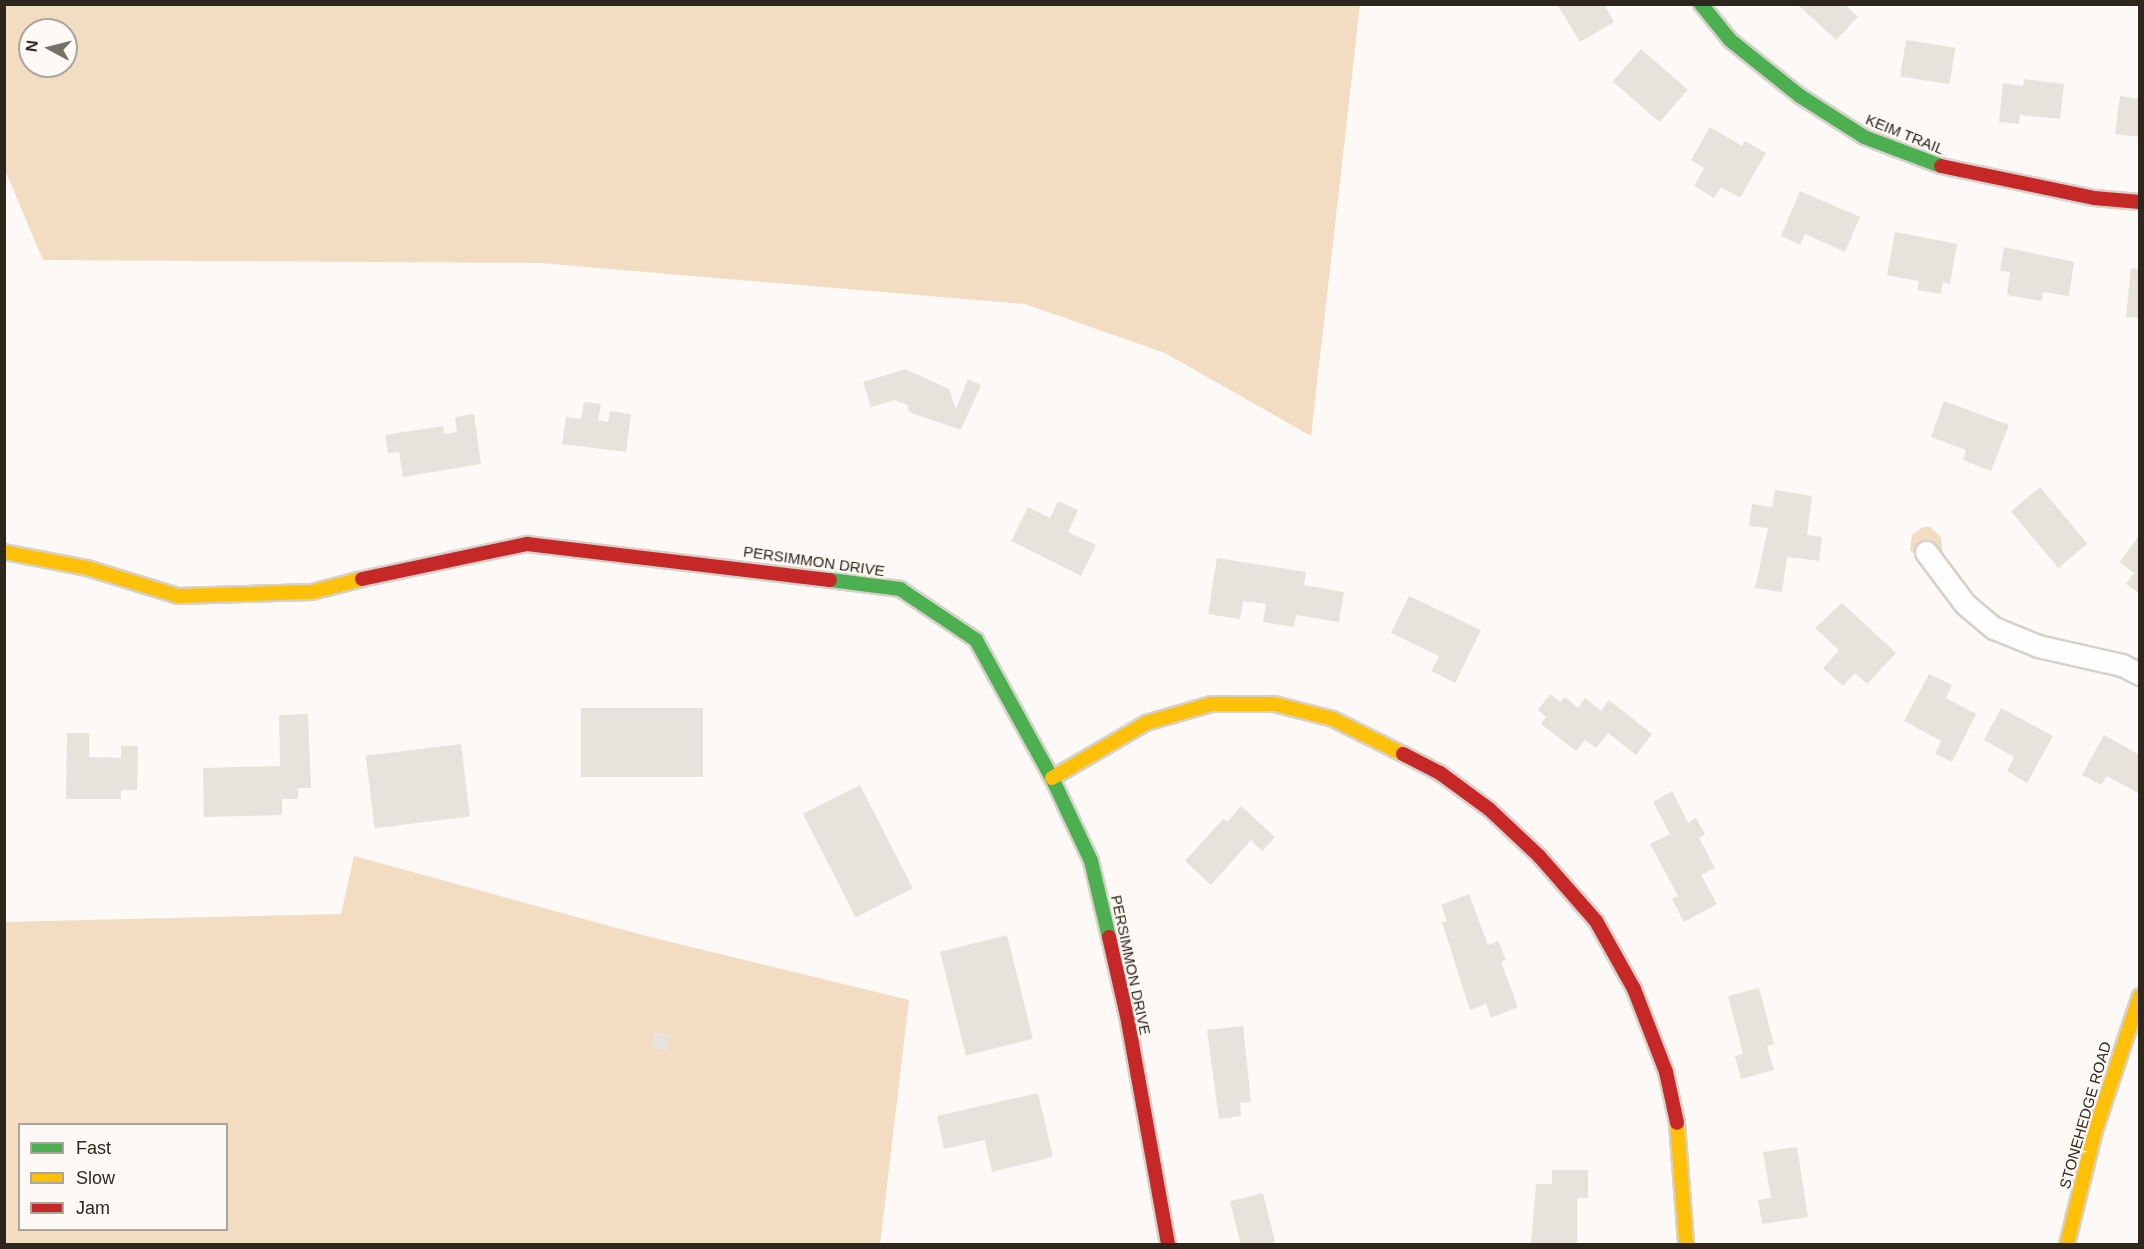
<!DOCTYPE html>
<html>
<head>
<meta charset="utf-8">
<style>
  body { margin:0 }
  #map { position:relative; width:2144px; height:1249px; overflow:hidden; background:#fcf9f6; font-family:Helvetica,sans-serif }
  div>[style] { position:absolute }
  .green>* { inset:0; background:#f2dcc2 }
  .building>* { inset:0; background:#e7e2db; transform-origin:0 0 }
  .roads { filter:drop-shadow(2px 0 #d7d1cc) drop-shadow(-2px 0 #d7d1cc) drop-shadow(0 2px #d7d1cc) drop-shadow(0 -2px #d7d1cc) }
  .street>* { height:21px; margin:-10.5px; padding:0 10.5px; transform-origin:10.5px; border-radius:10.5px; background:#fffefe }
  .fast>* { height:14px; margin:-7px; padding:0 7px; transform-origin:7px; border-radius:7px; background:#4caf50 }
  .slow>* { height:14px; margin:-7px; padding:0 7px; transform-origin:7px; border-radius:7px; background:#ffc107 }
  .jam>* { height:14px; margin:-7px; padding:0 7px; transform-origin:7px; border-radius:7px; background:#c62828 }
  span { translate:-50% -50%; white-space:nowrap; text-align:center; line-height:1.15; -webkit-text-stroke:4.5px #fef9f4; paint-order:stroke }
  .street-label { font-size:15px; color:#2d261c }
  .frame { position:absolute; inset:0; border:6px solid #2d261c; pointer-events:none }
  .legend { position:absolute; left:18px; top:1123px; width:210px; height:108px; box-sizing:border-box; background:#fef9f4; border:2px solid #aaa59e; margin:0; padding:8px 10px; list-style:none; font-size:18px; color:#2d261c }
  .legend li { display:flex; align-items:center; gap:12px; height:30px }
  .legend b { width:30px; border:2px solid #aaa59e }
  .north { position:absolute; left:18px; top:18px; width:60px; height:60px; box-sizing:border-box; background:#fef9f4; border:2px solid #aaa59e; border-radius:50%; rotate:277deg; font-size:16px; font-weight:700; line-height:24px; text-align:center; color:#2d261c }
  .north::after { content:''; display:block; margin:auto; width:21px; height:27px; background:#757068; clip-path:polygon(50% 0,100% 100%,50% 72%,0 100%) }
</style>
</head>
<body>
<div id="map">
  <div class="green">
    <i style="clip-path:polygon(evenodd,4px 5px,1360px 5px,1311px 436px,1165px 353px,1025px 304px,540px 263px,43px 260px,5px 170px,4px 5px,30px 30px,66px 30px,66px 66px,30px 66px,30px 30px)"></i>
    <i style="clip-path:polygon(1923px 527px,1930px 527px,1941px 537px,1943px 559px,1936px 576px,1910px 550px,1912px 535px)"></i>
    <i style="clip-path:polygon(evenodd,354px 856px,646px 936px,909px 1000px,880px 1244px,5px 1244px,4px 922px,341px 914px,354px 856px,20px 1124px,226px 1124px,226px 1230px,20px 1230px,20px 1124px)"></i>
  </div>
  <div class="building">
    <i style="clip-path:polygon(1557px 4px,1604px 4px,1614px 22px,1580px 42px)"></i>
    <i style="clip-path:polygon(1797px 4px,1844px 4px,1858px 17px,1836px 40px)"></i>
    <i style="left:1906px;top:40px;width:50px;height:37px;rotate:9deg"></i>
    <i style="left:1641px;top:49px;width:62px;height:43px;rotate:41deg"></i>
    <i style="clip-path:polygon(2024px 79px,2064px 84px,2060px 119px,2020px 115px,2019px 124px,1999px 122px,2003px 83px,2023px 86px)"></i>
    <i style="clip-path:polygon(2120px 96px,2140px 99px,2140px 137px,2115px 134px)"></i>
    <i style="clip-path:polygon(1710px 127px,1742px 146px,1745px 141px,1766px 153px,1740px 198px,1721px 187px,1714px 198px,1694px 186px,1704px 168px,1691px 160px)"></i>
    <i style="clip-path:polygon(1800px 191px,1860px 217px,1845px 252px,1805px 234px,1800px 245px,1781px 236px)"></i>
    <i style="clip-path:polygon(1895px 232px,1957px 244px,1950px 284px,1943px 282px,1941px 294px,1917px 290px,1919px 281px,1887px 275px)"></i>
    <i style="clip-path:polygon(2004px 247px,2074px 262px,2069px 296px,2043px 292px,2042px 301px,2007px 295px,2010px 272px,2000px 271px)"></i>
    <i style="clip-path:polygon(2131px 268px,2140px 269px,2140px 318px,2126px 317px)"></i>
    <i style="clip-path:polygon(905px 369px,949px 389px,956px 409px,968px 379px,981px 385px,961px 430px,909px 412px,907px 405px,895px 400px,871px 407px,863px 382px)"></i>
    <i style="clip-path:polygon(1944px 401px,2009px 425px,1991px 471px,1963px 460px,1966px 450px,1931px 437px)"></i>
    <i style="clip-path:polygon(584px 402px,601px 404px,598px 420px,608px 422px,610px 411px,631px 414px,626px 452px,562px 444px,566px 417px,581px 419px)"></i>
    <i style="clip-path:polygon(474px 414px,481px 464px,403px 477px,399px 452px,388px 453px,385px 435px,443px 426px,444px 434px,457px 432px,455px 417px)"></i>
    <i style="left:2040px;top:487px;width:74px;height:38px;rotate:50deg"></i>
    <i style="clip-path:polygon(1775px 490px,1812px 496px,1807px 535px,1822px 537px,1819px 561px,1787px 557px,1782px 592px,1755px 588px,1768px 528px,1749px 526px,1752px 504px,1772px 507px)"></i>
    <i style="clip-path:polygon(1058px 501px,1078px 510px,1068px 532px,1096px 545px,1081px 576px,1011px 541px,1028px 507px,1050px 518px)"></i>
    <i style="clip-path:polygon(2140px 534px,2140px 594px,2126px 584px,2134px 573px,2120px 562px)"></i>
    <i style="clip-path:polygon(1217px 558px,1306px 572px,1304px 585px,1344px 592px,1339px 622px,1296px 615px,1294px 627px,1263px 622px,1266px 604px,1243px 601px,1240px 619px,1208px 614px)"></i>
    <i style="clip-path:polygon(1409px 596px,1481px 630px,1455px 683px,1431px 671px,1439px 656px,1391px 633px)"></i>
    <i style="clip-path:polygon(1842px 603px,1896px 653px,1867px 684px,1855px 673px,1843px 686px,1823px 668px,1839px 650px,1815px 628px)"></i>
    <i style="clip-path:polygon(1929px 674px,1952px 685px,1946px 698px,1976px 714px,1952px 762px,1935px 754px,1941px 741px,1904px 721px)"></i>
    <i style="clip-path:polygon(1550px 694px,1560px 702px,1565px 697px,1578px 708px,1585px 698px,1601px 711px,1609px 700px,1652px 734px,1636px 755px,1608px 733px,1596px 748px,1585px 740px,1576px 751px,1541px 724px,1546px 717px,1538px 710px)"></i>
    <i style="left:581px;top:708px;width:122px;height:69px"></i>
    <i style="clip-path:polygon(2001px 708px,2053px 736px,2027px 783px,2007px 771px,2014px 757px,1984px 740px)"></i>
    <i style="clip-path:polygon(308px 714px,311px 788px,298px 788px,298px 799px,282px 799px,282px 815px,204px 817px,203px 768px,280px 766px,279px 715px)"></i>
    <i style="clip-path:polygon(67px 733px,89px 733px,89px 757px,121px 758px,121px 746px,138px 746px,137px 790px,121px 790px,121px 799px,66px 799px)"></i>
    <i style="clip-path:polygon(2104px 735px,2140px 755px,2140px 794px,2107px 776px,2101px 785px,2082px 775px)"></i>
    <i style="left:461px;top:744px;width:73px;height:96px;rotate:83deg"></i>
    <i style="left:860px;top:785px;width:116px;height:64px;rotate:63deg"></i>
    <i style="clip-path:polygon(1672px 791px,1688px 823px,1696px 818px,1705px 834px,1699px 838px,1715px 868px,1701px 875px,1717px 904px,1684px 922px,1672px 899px,1678px 896px,1650px 844px,1670px 834px,1653px 802px)"></i>
    <i style="clip-path:polygon(1241px 806px,1275px 837px,1262px 851px,1251px 840px,1211px 885px,1185px 861px,1223px 819px,1227px 822px)"></i>
    <i style="clip-path:polygon(1469px 894px,1488px 945px,1498px 941px,1506px 960px,1501px 962px,1518px 1007px,1491px 1018px,1486px 1004px,1470px 1010px,1442px 922px,1447px 921px,1441px 905px)"></i>
    <i style="left:1007px;top:935px;width:107px;height:69px;rotate:76deg"></i>
    <i style="clip-path:polygon(1759px 988px,1774px 1044px,1767px 1046px,1774px 1070px,1741px 1079px,1735px 1056px,1743px 1054px,1728px 996px)"></i>
    <i style="clip-path:polygon(1243px 1026px,1251px 1102px,1240px 1103px,1241px 1116px,1219px 1119px,1207px 1030px)"></i>
    <i style="left:654px;top:1032px;width:16px;height:16px;rotate:11deg"></i>
    <i style="clip-path:polygon(1038px 1093px,1053px 1157px,992px 1172px,985px 1140px,944px 1149px,937px 1116px)"></i>
    <i style="clip-path:polygon(1797px 1147px,1808px 1217px,1762px 1224px,1758px 1200px,1771px 1198px,1763px 1152px)"></i>
    <i style="clip-path:polygon(1552px 1170px,1588px 1170px,1588px 1198px,1577px 1198px,1577px 1244px,1531px 1244px,1536px 1184px,1552px 1184px)"></i>
    <i style="left:1263px;top:1193px;width:50px;height:34px;rotate:76deg"></i>
  </div>
  <div class="roads">
    <div class="street">
      <i style="left:1926px;top:552px;width:65px;rotate:53.1deg"></i>
      <i style="left:1965px;top:604px;width:38px;rotate:40deg"></i>
      <i style="left:1994px;top:628px;width:48px;rotate:22.2deg"></i>
      <i style="left:2038px;top:646px;width:86px;rotate:12.7deg"></i>
      <i style="left:2122px;top:665px;width:20px;rotate:27deg"></i>
    </div>
    <div class="fast">
      <i style="left:1701px;top:4px;width:46px;rotate:51.1deg"></i>
      <i style="left:1730px;top:40px;width:90px;rotate:38.7deg"></i>
      <i style="left:1800px;top:96px;width:76px;rotate:32.6deg"></i>
      <i style="left:1864px;top:137px;width:82px;rotate:20.6deg"></i>
      <i style="left:830px;top:580px;width:71px;rotate:7.3deg"></i>
      <i style="left:900px;top:589px;width:92px;rotate:33.9deg"></i>
      <i style="left:976px;top:640px;width:158px;rotate:61.2deg"></i>
      <i style="left:1052px;top:778px;width:92px;rotate:64.8deg"></i>
      <i style="left:1091px;top:861px;width:78px;rotate:76.7deg"></i>
    </div>
    <div class="slow">
      <i style="left:4px;top:552px;width:85px;rotate:10.9deg"></i>
      <i style="left:87px;top:568px;width:95px;rotate:17.1deg"></i>
      <i style="left:178px;top:596px;width:134px;rotate:-1.7deg"></i>
      <i style="left:312px;top:592px;width:52px;rotate:-14.6deg"></i>
      <i style="left:1052px;top:778px;width:109px;rotate:-30.3deg"></i>
      <i style="left:1146px;top:723px;width:68px;rotate:-16.3deg"></i>
      <i style="left:1211px;top:704px;width:63px"></i>
      <i style="left:1274px;top:704px;width:61px;rotate:14.3deg"></i>
      <i style="left:1333px;top:719px;width:78px;rotate:26.6deg"></i>
      <i style="left:1677px;top:1123px;width:121px;rotate:85.7deg"></i>
      <i style="left:2067px;top:1244px;width:116px;rotate:-76.1deg"></i>
      <i style="left:2095px;top:1131px;width:142px;rotate:-71.6deg"></i>
    </div>
    <div class="jam">
      <i style="left:1941px;top:166px;width:156px;rotate:11.8deg"></i>
      <i style="left:2094px;top:198px;width:46px;rotate:5deg"></i>
      <i style="left:362px;top:579px;width:169px;rotate:-12deg"></i>
      <i style="left:527px;top:544px;width:305px;rotate:6.8deg"></i>
      <i style="left:1403px;top:754px;width:42px;rotate:27.2deg"></i>
      <i style="left:1440px;top:773px;width:61px;rotate:36.3deg"></i>
      <i style="left:1489px;top:809px;width:69px;rotate:43.2deg"></i>
      <i style="left:1539px;top:856px;width:86px;rotate:48.8deg"></i>
      <i style="left:1596px;top:921px;width:78px;rotate:60.8deg"></i>
      <i style="left:1634px;top:989px;width:89px;rotate:68.9deg"></i>
      <i style="left:1666px;top:1072px;width:52px;rotate:77.8deg"></i>
      <i style="left:1109px;top:937px;width:81px;rotate:77.2deg"></i>
      <i style="left:1127px;top:1016px;width:232px;rotate:79.8deg"></i>
    </div>
  </div>
  <div class="street-label">
    <span style="left:1905px;top:134px;rotate:22deg">KEIM TRAIL</span>
    <span style="left:814px;top:561px;rotate:8deg">PERSIMMON DRIVE</span>
    <span style="left:1131px;top:965px;rotate:78deg">PERSIMMON DRIVE</span>
    <span style="left:2085px;top:1115px;rotate:-74deg">STONEHEDGE ROAD</span>
  </div>
  <div class="frame"></div>
  <ul class="legend">
  <li><b style="height:8px;background:#4caf50"></b>Fast</li>
  <li><b style="height:8px;background:#ffc107"></b>Slow</li>
  <li><b style="height:8px;background:#c62828"></b>Jam</li>
  </ul>
  <div class="north">N</div>
</div>
</body>
</html>
